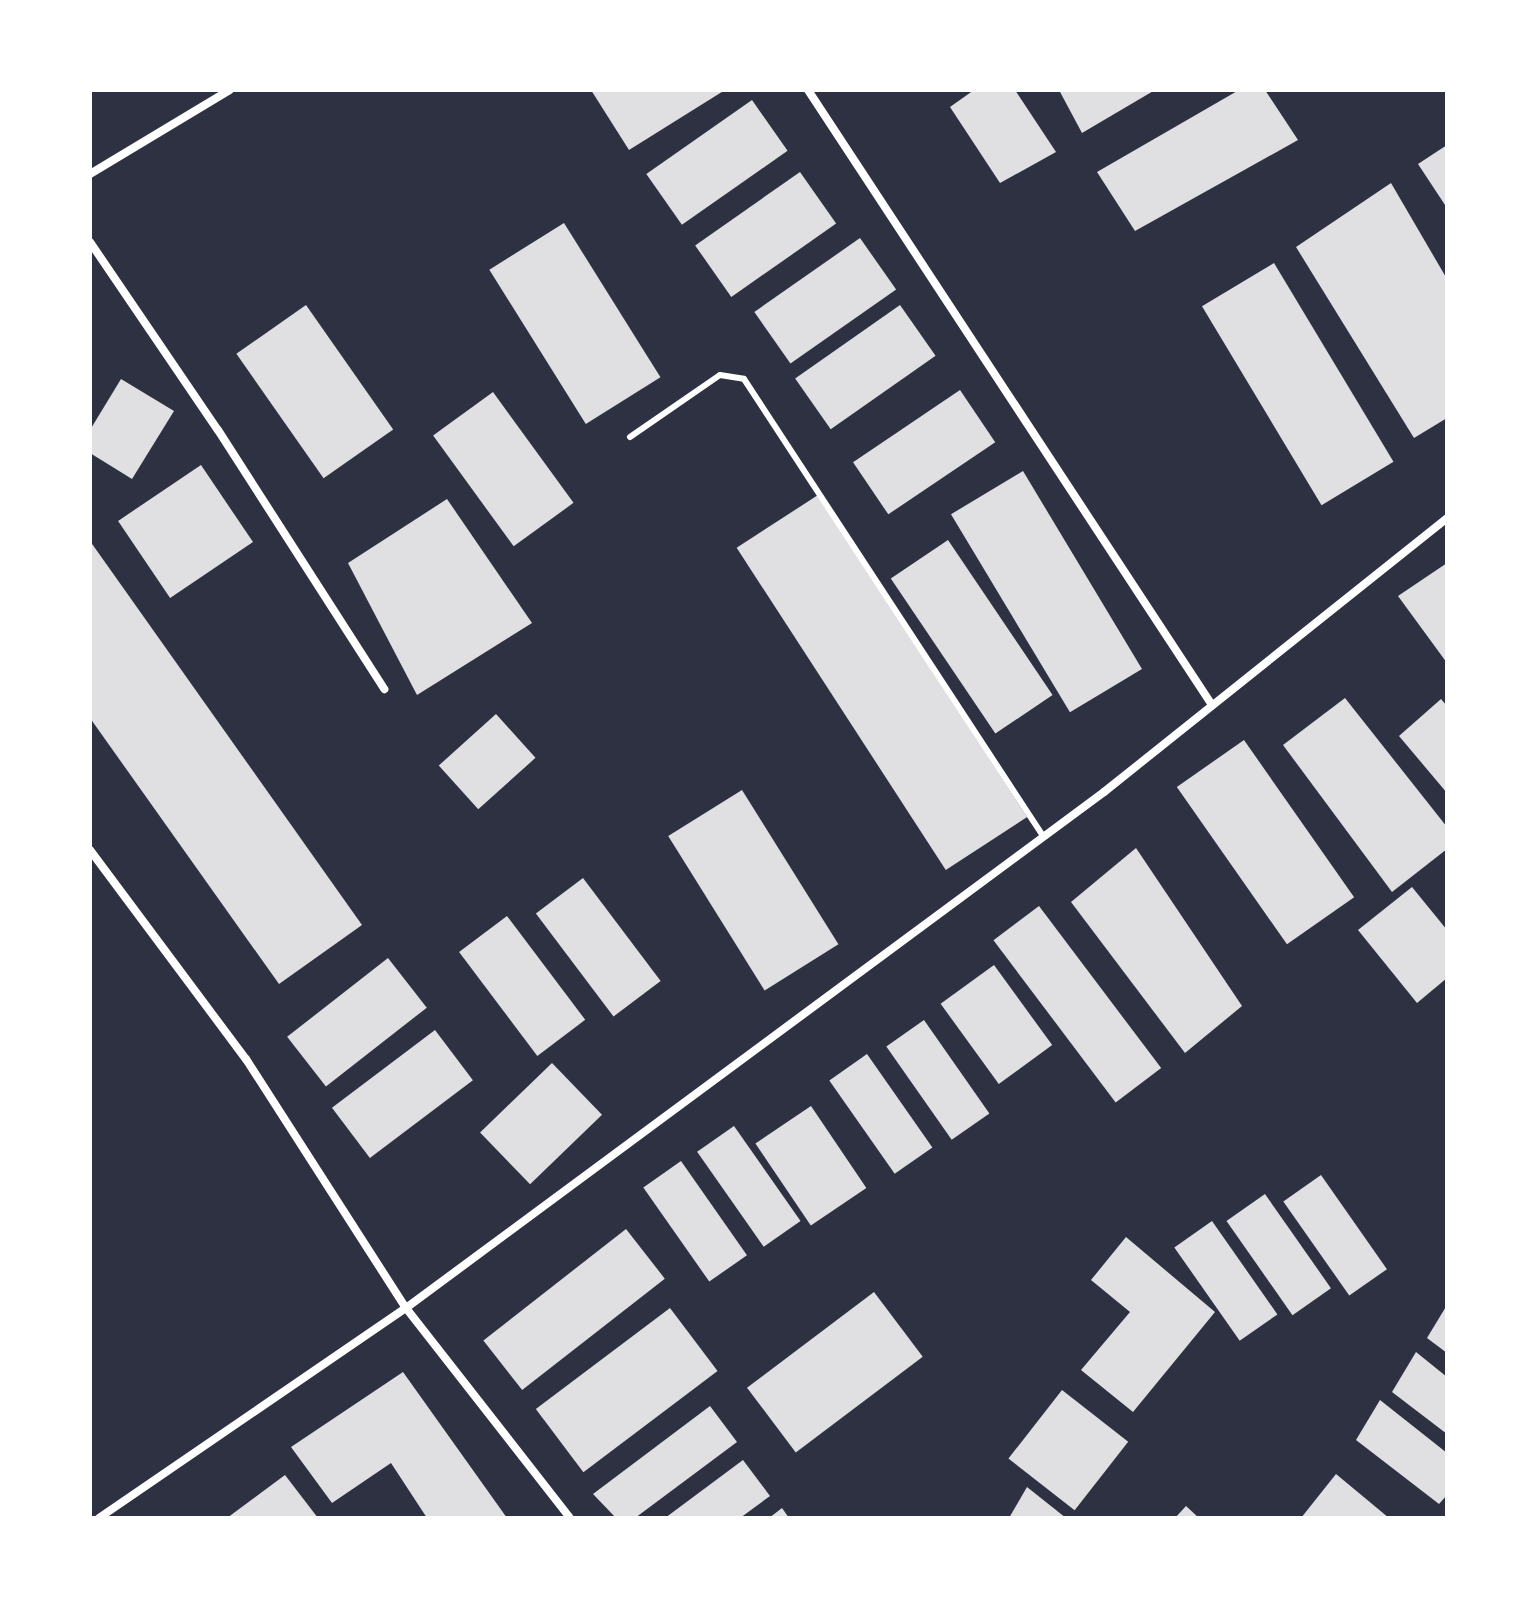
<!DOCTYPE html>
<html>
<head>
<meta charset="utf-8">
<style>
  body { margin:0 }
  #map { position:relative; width:1537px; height:1608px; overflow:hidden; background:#2d3142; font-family:"Source Sans 3",sans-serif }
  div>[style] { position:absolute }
  .building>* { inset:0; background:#e0e0e3; transform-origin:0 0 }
  .service>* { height:6px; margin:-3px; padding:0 3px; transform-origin:3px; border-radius:3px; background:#fff }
  .minor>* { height:8px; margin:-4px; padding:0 4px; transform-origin:4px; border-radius:4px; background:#fff }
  span { translate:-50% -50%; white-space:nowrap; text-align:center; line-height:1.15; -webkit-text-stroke:7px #fff; paint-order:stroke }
  .frame { position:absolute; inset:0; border:92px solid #fff; pointer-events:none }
</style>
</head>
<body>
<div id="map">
  <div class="building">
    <i style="clip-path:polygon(591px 90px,725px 90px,629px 150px)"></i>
    <i style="clip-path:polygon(974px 90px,1015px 90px,1056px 152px,1000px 183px,950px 107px)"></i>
    <i style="clip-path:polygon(1059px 90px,1155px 90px,1082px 133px)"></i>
    <i style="clip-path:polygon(1239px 90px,1265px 90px,1298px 140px,1135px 231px,1097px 172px)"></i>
    <i style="left:752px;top:100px;width:62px;height:129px;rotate:55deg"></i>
    <i style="clip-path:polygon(1447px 145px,1447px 208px,1418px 164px)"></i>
    <i style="left:800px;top:172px;width:63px;height:128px;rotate:55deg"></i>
    <i style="clip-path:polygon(1391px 183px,1447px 279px,1447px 418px,1414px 438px,1296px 247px)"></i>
    <i style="left:564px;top:223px;width:182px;height:88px;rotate:58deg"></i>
    <i style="left:860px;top:238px;width:63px;height:129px;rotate:55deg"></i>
    <i style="left:1274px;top:263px;width:232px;height:84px;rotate:59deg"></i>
    <i style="left:306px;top:305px;width:152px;height:85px;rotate:55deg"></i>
    <i style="left:900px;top:305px;width:62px;height:128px;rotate:55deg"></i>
    <i style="clip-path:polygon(121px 379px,174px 411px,132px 479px,90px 453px,90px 430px)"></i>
    <i style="left:960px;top:390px;width:63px;height:129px;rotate:56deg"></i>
    <i style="left:493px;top:392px;width:137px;height:74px;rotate:54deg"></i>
    <i style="left:201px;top:465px;width:93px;height:100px;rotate:56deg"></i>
    <i style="left:1023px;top:471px;width:231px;height:84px;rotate:59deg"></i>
    <i style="left:818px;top:495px;width:384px;height:97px;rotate:57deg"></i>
    <i style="clip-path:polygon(447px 499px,532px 623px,417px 695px,348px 563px)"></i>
    <i style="left:948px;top:540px;width:187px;height:69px;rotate:56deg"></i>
    <i style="clip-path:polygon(90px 541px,362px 925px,279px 984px,90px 718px)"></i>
    <i style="clip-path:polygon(1447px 563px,1447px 663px,1398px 596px)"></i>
    <i style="clip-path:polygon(1345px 698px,1447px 827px,1447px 849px,1392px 892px,1283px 745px)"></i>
    <i style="clip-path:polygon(1441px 699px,1447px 706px,1447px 793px,1399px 736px)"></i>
    <i style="left:496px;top:714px;width:59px;height:77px;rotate:48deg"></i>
    <i style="left:1244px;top:740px;width:192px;height:82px;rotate:55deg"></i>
    <i style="left:742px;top:790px;width:182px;height:87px;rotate:58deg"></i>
    <i style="clip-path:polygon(1136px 848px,1242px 1006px,1185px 1053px,1071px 902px)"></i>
    <i style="left:583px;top:878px;width:129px;height:59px;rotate:53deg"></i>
    <i style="clip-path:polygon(1412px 887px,1447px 930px,1447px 978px,1417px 1003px,1358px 930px)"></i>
    <i style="left:1039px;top:906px;width:203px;height:57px;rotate:53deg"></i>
    <i style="left:507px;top:916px;width:130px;height:60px;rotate:53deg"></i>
    <i style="left:388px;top:958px;width:63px;height:128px;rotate:52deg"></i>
    <i style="left:994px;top:965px;width:99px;height:66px;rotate:54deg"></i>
    <i style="left:924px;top:1020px;width:114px;height:46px;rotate:55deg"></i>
    <i style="left:435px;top:1030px;width:63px;height:129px;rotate:53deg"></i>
    <i style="left:867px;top:1054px;width:114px;height:46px;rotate:55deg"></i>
    <i style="left:552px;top:1063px;width:72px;height:100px;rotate:46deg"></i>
    <i style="left:811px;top:1106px;width:99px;height:67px;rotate:56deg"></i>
    <i style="left:734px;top:1126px;width:116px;height:45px;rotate:55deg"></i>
    <i style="left:681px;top:1161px;width:115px;height:46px;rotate:55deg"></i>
    <i style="left:1321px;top:1175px;width:115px;height:46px;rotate:55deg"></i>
    <i style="left:1265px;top:1194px;width:115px;height:47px;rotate:55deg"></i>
    <i style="left:1212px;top:1221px;width:114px;height:46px;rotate:55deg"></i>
    <i style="left:626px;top:1229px;width:63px;height:181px;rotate:52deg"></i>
    <i style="clip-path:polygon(1126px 1237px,1215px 1312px,1133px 1412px,1081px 1370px,1130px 1312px,1091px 1280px)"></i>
    <i style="left:874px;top:1292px;width:81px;height:159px;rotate:53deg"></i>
    <i style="clip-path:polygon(1447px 1305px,1447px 1353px,1427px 1338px)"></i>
    <i style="left:670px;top:1308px;width:79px;height:168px;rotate:53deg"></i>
    <i style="clip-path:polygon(1416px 1352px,1447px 1377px,1447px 1434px,1392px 1392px)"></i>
    <i style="clip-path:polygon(403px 1372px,507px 1518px,427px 1518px,391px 1463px,332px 1503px,291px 1447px)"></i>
    <i style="left:1062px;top:1390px;width:84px;height:87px;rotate:38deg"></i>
    <i style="clip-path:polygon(1380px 1400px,1447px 1453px,1447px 1495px,1439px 1504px,1356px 1440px)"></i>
    <i style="clip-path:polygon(710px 1406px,737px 1442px,635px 1518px,616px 1518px,593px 1494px)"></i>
    <i style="clip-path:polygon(743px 1460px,770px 1496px,740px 1518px,665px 1518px)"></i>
    <i style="clip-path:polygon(1336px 1474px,1389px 1518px,1301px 1518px)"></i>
    <i style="clip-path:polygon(285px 1475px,318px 1518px,227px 1518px)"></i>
    <i style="clip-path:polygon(1027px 1487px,1066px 1518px,1009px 1518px)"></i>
    <i style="clip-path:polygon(1186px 1506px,1199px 1518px,1175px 1518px)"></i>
    <i style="clip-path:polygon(782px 1508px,789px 1518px,769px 1518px)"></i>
  </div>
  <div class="service">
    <i style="left:630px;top:437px;width:109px;rotate:-34.6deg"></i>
    <i style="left:720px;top:375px;width:24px;rotate:9deg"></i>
    <i style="left:744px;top:379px;width:546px;rotate:56.8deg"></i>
  </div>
  <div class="minor">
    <i style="left:808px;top:90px;width:736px;rotate:56.7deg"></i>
    <i style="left:90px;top:174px;width:163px;rotate:-31deg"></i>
    <i style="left:90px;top:242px;width:227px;rotate:55.8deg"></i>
    <i style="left:218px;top:430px;width:308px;rotate:57.3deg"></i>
    <i style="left:90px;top:850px;width:261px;rotate:53.3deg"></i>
    <i style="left:246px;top:1059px;width:296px;rotate:57.3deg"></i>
    <i style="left:406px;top:1308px;width:266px;rotate:52deg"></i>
    <i style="left:99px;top:1518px;width:372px;rotate:-34.4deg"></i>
    <i style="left:406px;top:1308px;width:868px;rotate:-36.47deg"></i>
    <i style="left:1104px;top:792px;width:439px;rotate:-38.6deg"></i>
  </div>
  <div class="frame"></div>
</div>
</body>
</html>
